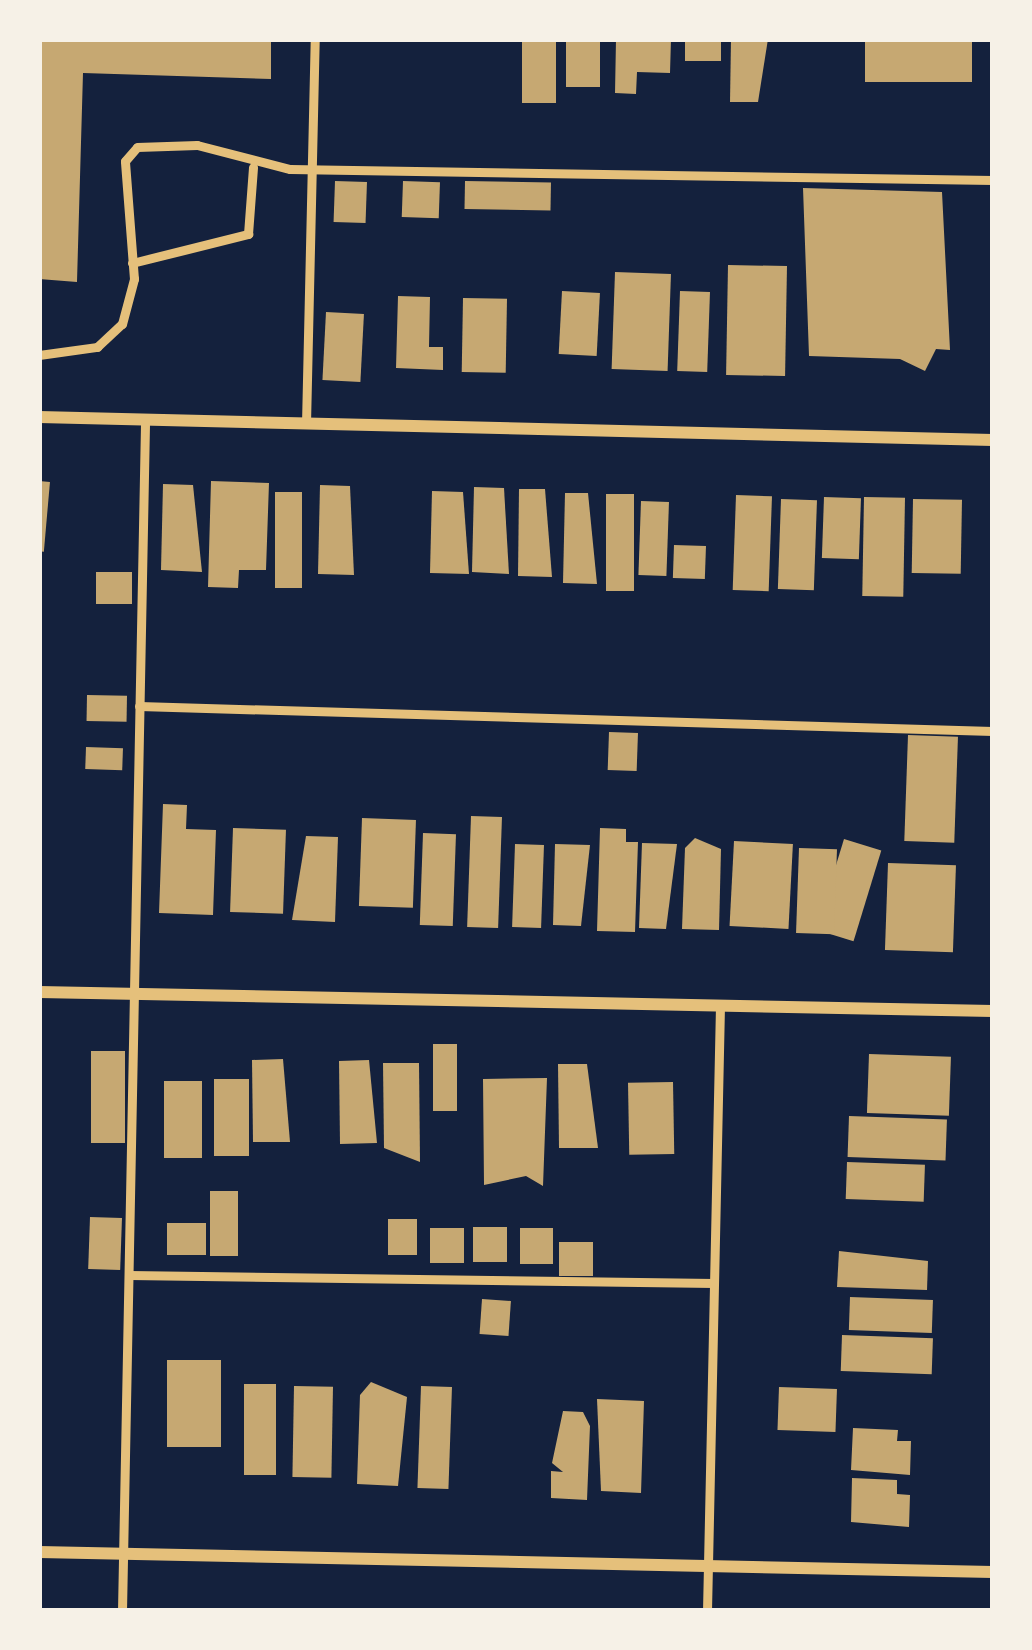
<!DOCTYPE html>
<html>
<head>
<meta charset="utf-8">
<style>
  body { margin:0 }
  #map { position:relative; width:1032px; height:1650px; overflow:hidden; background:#14213d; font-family:"Open Sans",sans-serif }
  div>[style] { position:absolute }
  .building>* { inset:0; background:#c6a872; transform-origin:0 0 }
  .service>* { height:9px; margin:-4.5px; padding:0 4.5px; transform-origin:4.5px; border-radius:4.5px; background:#e5c07b }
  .minor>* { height:12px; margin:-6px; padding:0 6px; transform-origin:6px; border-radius:6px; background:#e5c07b }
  span { translate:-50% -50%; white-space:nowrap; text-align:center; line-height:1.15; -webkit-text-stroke:10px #f6f1e7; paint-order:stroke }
  .frame { position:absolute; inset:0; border:42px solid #f6f1e7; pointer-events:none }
</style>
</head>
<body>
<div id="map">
  <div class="building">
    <i style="clip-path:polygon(39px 39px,271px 39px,271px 79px,83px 73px,77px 282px,39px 279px)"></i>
    <i style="left:522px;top:39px;width:34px;height:64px"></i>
    <i style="left:566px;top:39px;width:34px;height:48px"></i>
    <i style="clip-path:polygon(616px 39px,671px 39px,670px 73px,637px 72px,636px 94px,615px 93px)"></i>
    <i style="left:685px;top:39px;width:36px;height:22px"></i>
    <i style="clip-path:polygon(731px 39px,768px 39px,758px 102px,730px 102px)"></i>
    <i style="left:865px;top:39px;width:107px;height:43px"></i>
    <i style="left:335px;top:181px;width:32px;height:41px;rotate:2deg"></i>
    <i style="left:403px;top:181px;width:37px;height:36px;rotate:2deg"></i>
    <i style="left:465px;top:181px;width:86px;height:28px;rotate:1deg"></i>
    <i style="clip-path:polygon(803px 188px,942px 192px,950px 350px,936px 349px,925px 371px,900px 359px,809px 356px)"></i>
    <i style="left:728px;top:265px;width:59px;height:110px;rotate:1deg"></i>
    <i style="left:615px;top:272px;width:56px;height:97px;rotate:2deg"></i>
    <i style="left:562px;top:291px;width:38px;height:63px;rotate:3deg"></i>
    <i style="left:680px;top:291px;width:30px;height:80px;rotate:2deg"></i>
    <i style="clip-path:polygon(398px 296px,430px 297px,429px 347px,443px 347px,443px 370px,396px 368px)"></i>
    <i style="left:463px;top:298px;width:44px;height:74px;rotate:1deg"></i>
    <i style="left:326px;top:312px;width:38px;height:68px;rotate:3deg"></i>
    <i style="left:39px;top:481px;width:11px;height:70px;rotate:5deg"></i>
    <i style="clip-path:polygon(211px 481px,269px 483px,266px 570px,239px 570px,238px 588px,208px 587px)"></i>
    <i style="clip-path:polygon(163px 484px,193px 485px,202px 572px,161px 570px)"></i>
    <i style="clip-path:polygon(320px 485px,350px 486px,354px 575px,318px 574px)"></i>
    <i style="clip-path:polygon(474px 487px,504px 488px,509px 574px,472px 572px)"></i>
    <i style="clip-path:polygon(519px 489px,545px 489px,552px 577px,518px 576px)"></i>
    <i style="clip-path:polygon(432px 491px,463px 492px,469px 574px,430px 573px)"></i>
    <i style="left:275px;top:492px;width:27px;height:96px"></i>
    <i style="clip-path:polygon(565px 493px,588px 493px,597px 584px,563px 583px)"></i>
    <i style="left:606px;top:494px;width:28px;height:97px"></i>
    <i style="left:736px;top:495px;width:36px;height:95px;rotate:2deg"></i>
    <i style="left:824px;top:497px;width:37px;height:61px;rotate:2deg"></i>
    <i style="left:864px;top:497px;width:41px;height:99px;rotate:1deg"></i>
    <i style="left:781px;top:499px;width:36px;height:90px;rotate:2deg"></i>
    <i style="left:913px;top:499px;width:49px;height:74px;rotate:1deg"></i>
    <i style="left:641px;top:501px;width:28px;height:74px;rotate:2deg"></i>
    <i style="left:674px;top:545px;width:32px;height:33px;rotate:2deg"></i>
    <i style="left:96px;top:572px;width:36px;height:32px"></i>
    <i style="left:87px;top:695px;width:40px;height:26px;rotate:1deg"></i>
    <i style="left:609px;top:732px;width:29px;height:38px;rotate:2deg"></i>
    <i style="left:908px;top:735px;width:50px;height:106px;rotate:2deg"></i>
    <i style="left:86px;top:747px;width:37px;height:22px;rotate:2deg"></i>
    <i style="clip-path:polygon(163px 804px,187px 805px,186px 829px,216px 830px,213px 915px,159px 913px)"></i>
    <i style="left:471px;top:816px;width:31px;height:111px;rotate:2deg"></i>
    <i style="left:362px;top:818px;width:54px;height:88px;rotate:2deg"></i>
    <i style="left:233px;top:828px;width:53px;height:84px;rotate:2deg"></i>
    <i style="clip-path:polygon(600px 828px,626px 829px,626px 842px,638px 842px,635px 932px,597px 931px)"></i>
    <i style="left:423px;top:833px;width:33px;height:92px;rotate:2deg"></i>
    <i style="clip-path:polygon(306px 836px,338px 837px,335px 922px,292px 920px)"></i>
    <i style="clip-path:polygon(695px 838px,721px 849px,719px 930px,682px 929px,685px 848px)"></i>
    <i style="left:844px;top:839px;width:39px;height:95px;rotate:17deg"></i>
    <i style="left:734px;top:841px;width:59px;height:85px;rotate:3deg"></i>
    <i style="clip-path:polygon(642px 843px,677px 844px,666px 929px,639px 928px)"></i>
    <i style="left:515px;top:844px;width:29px;height:83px;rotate:2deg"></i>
    <i style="clip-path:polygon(555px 844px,590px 845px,581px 926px,553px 925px)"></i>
    <i style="left:799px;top:848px;width:38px;height:85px;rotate:2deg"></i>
    <i style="left:888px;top:863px;width:68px;height:87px;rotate:2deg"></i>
    <i style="left:433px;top:1044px;width:24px;height:67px"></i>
    <i style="left:91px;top:1051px;width:34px;height:92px"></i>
    <i style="left:869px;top:1054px;width:82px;height:59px;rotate:2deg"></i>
    <i style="clip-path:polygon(283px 1059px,290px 1142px,253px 1142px,252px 1060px)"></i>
    <i style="clip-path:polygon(369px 1060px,377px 1143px,340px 1144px,339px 1061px)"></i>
    <i style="clip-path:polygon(383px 1063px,419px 1063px,420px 1162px,384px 1148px)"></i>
    <i style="clip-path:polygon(558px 1064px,587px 1064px,598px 1148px,559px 1148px)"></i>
    <i style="clip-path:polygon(547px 1078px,543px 1186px,526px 1176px,484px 1185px,483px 1079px)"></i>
    <i style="left:214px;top:1079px;width:35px;height:77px"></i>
    <i style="left:164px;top:1081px;width:38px;height:77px"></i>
    <i style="left:673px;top:1082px;width:72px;height:45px;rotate:89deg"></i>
    <i style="left:849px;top:1116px;width:98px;height:41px;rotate:2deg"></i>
    <i style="left:847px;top:1162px;width:78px;height:37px;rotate:2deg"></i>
    <i style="left:210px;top:1191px;width:28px;height:65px"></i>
    <i style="left:90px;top:1217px;width:32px;height:52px;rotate:2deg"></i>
    <i style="left:417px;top:1219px;width:36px;height:29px;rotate:90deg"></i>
    <i style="left:167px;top:1223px;width:39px;height:32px"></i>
    <i style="left:473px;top:1227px;width:34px;height:35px"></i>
    <i style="left:430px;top:1228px;width:34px;height:35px"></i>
    <i style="left:553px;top:1228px;width:36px;height:33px;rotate:90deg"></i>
    <i style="left:559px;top:1242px;width:34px;height:34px"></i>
    <i style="clip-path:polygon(839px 1251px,928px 1261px,927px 1290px,837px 1287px)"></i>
    <i style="left:850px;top:1297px;width:83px;height:33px;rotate:2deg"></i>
    <i style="left:482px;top:1299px;width:29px;height:35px;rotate:4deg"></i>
    <i style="left:842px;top:1335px;width:91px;height:36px;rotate:2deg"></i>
    <i style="left:167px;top:1360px;width:54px;height:87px"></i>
    <i style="clip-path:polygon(371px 1382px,407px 1397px,398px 1486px,357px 1484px,360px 1395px)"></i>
    <i style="left:244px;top:1384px;width:32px;height:91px"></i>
    <i style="left:294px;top:1386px;width:39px;height:91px;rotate:1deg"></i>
    <i style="left:421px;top:1386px;width:31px;height:102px;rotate:2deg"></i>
    <i style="left:779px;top:1387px;width:58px;height:43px;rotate:2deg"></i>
    <i style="clip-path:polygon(597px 1399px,644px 1401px,641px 1493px,601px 1491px)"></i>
    <i style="clip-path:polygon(563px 1411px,583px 1412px,590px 1426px,587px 1500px,551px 1498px,551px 1471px,563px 1472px,552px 1463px)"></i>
    <i style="clip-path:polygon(853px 1428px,898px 1430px,897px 1441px,911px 1441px,910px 1475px,851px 1470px)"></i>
    <i style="clip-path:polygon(852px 1478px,897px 1480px,897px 1494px,910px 1495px,909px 1527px,851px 1522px)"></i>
  </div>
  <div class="service">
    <i style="left:132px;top:263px;width:120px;rotate:-14deg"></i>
    <i style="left:248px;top:234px;width:67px;rotate:-85.7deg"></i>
    <i style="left:39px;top:355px;width:59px;rotate:-7.9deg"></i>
    <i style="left:97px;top:347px;width:34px;rotate:-43deg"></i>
    <i style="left:122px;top:324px;width:47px;rotate:-75.1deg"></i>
    <i style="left:134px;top:279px;width:118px;rotate:-94.4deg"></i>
    <i style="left:125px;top:161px;width:18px;rotate:-49deg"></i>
    <i style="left:137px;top:147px;width:60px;rotate:-1.9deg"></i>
    <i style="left:197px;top:145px;width:96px;rotate:14.5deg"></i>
    <i style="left:290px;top:169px;width:703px;rotate:0.9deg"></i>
    <i style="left:306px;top:424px;width:385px;rotate:-88.7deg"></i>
    <i style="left:139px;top:706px;width:854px;rotate:1.68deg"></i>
    <i style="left:129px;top:1275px;width:585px;rotate:0.78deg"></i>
    <i style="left:122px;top:1611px;width:1191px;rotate:-88.89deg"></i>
    <i style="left:707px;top:1611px;width:605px;rotate:-88.77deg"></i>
  </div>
  <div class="minor">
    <i style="left:39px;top:417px;width:954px;rotate:1.38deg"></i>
    <i style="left:39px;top:992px;width:954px;rotate:1.14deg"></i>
    <i style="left:39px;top:1552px;width:954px;rotate:1.2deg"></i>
  </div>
  <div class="frame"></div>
</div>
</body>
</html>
